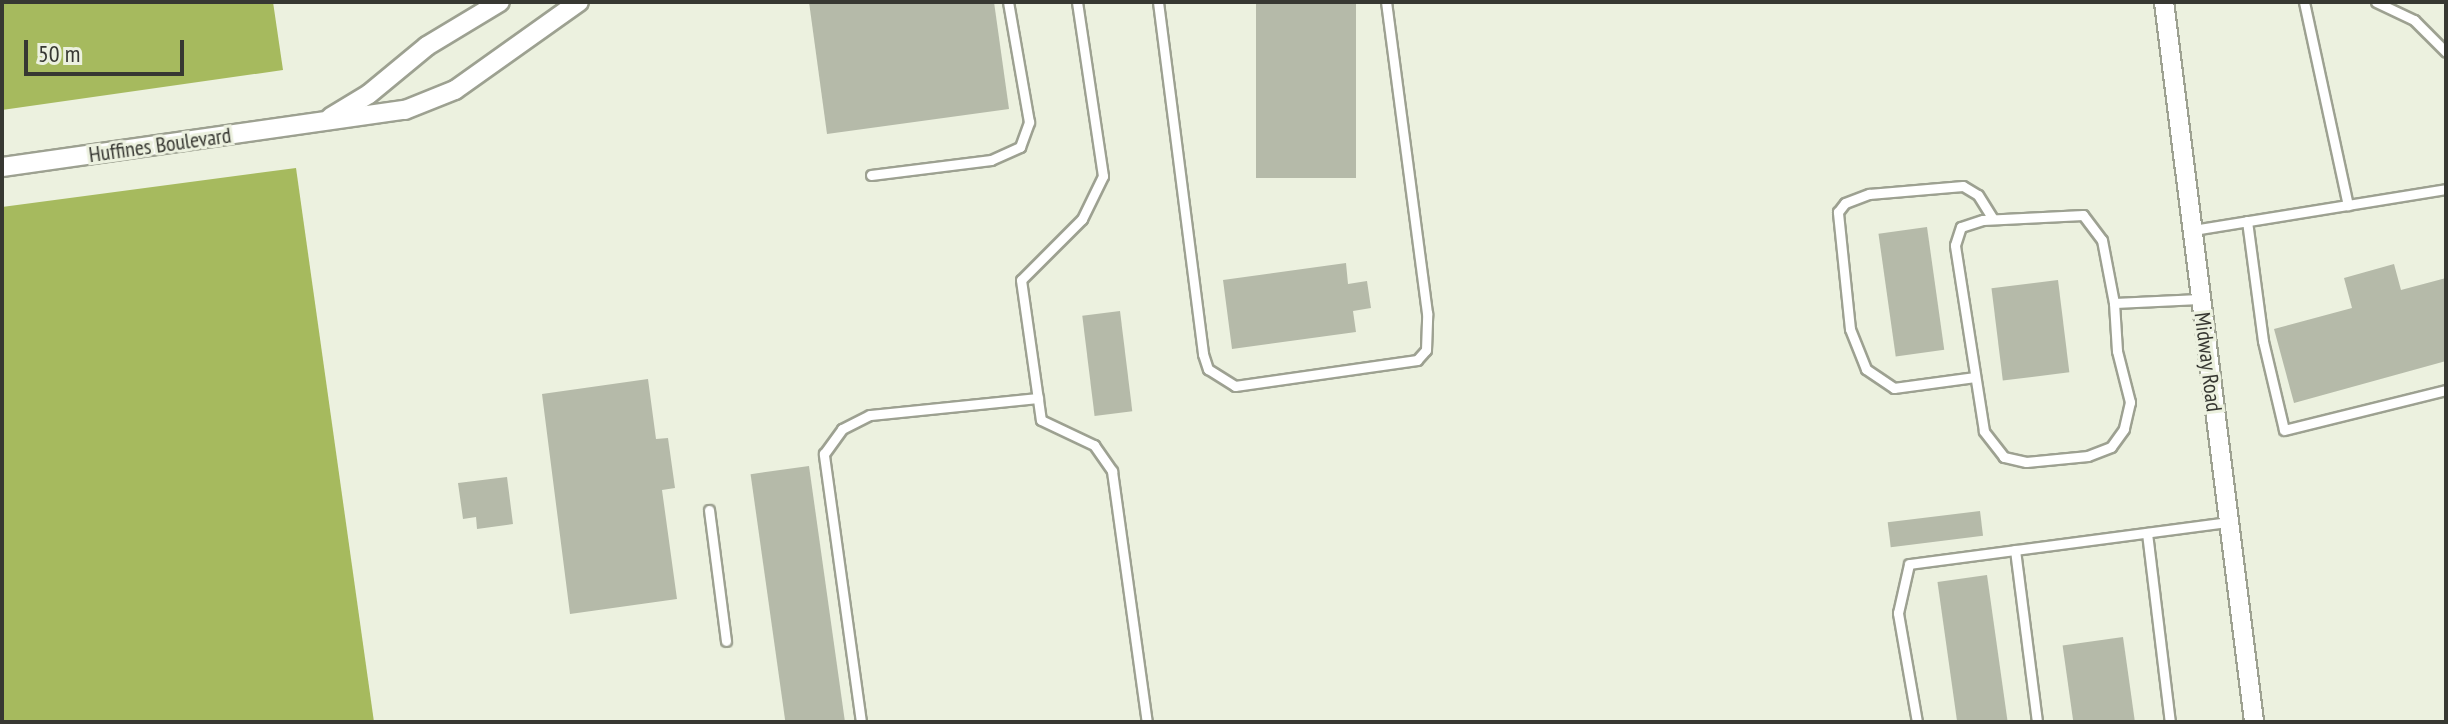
<!DOCTYPE html>
<html>
<head>
<meta charset="utf-8">
<style>
  body { margin:0 }
  #map { position:relative; width:2448px; height:724px; overflow:hidden; background:#ecf1df; font-family:"PT Sans Narrow",sans-serif }
  div>[style] { position:absolute }
  .forest>* { inset:0; background:#a6ba5e }
  .building>* { inset:0; background:#b5baa9; transform-origin:0 0 }
  .roads { filter:drop-shadow(2px 0 #9da191) drop-shadow(-2px 0 #9da191) drop-shadow(0 2px #9da191) drop-shadow(0 -2px #9da191) }
  .service>* { height:9px; margin:-4.5px; padding:0 4.5px; transform-origin:4.5px; border-radius:4.5px; background:#fff }
  .minor>* { height:18px; margin:-9px; padding:0 9px; transform-origin:9px; border-radius:9px; background:#fff }
  span { translate:-50% -50%; white-space:nowrap; text-align:center; line-height:1.15; -webkit-text-stroke:6px #ecf1df; paint-order:stroke }
  .street-label { font-size:22px; color:#373832 }
  .frame { position:absolute; inset:0; border:4px solid #373832; pointer-events:none }
  .scale { position:absolute; left:24px; top:40px; width:160px; height:36px; box-sizing:border-box; border:4px solid #373832; border-top:0; padding-left:10px; font-size:24px; line-height:28px; white-space:nowrap; color:#373832; -webkit-text-stroke:6px #ecf1df; paint-order:stroke }
</style>
</head>
<body>
<div id="map">
  <div class="forest">
    <i style="clip-path:polygon(2px 2px,273px 2px,283px 70px,2px 110px)"></i>
    <i style="clip-path:polygon(296px 168px,374px 722px,2px 722px,2px 207px)"></i>
  </div>
  <div class="building">
    <i style="clip-path:polygon(809px 2px,994px 2px,1009px 109px,827px 134px)"></i>
    <i style="left:1256px;top:2px;width:100px;height:176px"></i>
    <i style="left:1927px;top:227px;width:124px;height:49px;rotate:82deg"></i>
    <i style="clip-path:polygon(1346px 263px,1348px 284px,1367px 281px,1371px 308px,1353px 311px,1356px 332px,1232px 349px,1223px 280px)"></i>
    <i style="clip-path:polygon(2394px 264px,2401px 290px,2446px 278px,2446px 361px,2294px 403px,2274px 329px,2352px 308px,2344px 278px)"></i>
    <i style="left:2058px;top:280px;width:93px;height:67px;rotate:83deg"></i>
    <i style="left:1120px;top:311px;width:101px;height:38px;rotate:83deg"></i>
    <i style="clip-path:polygon(648px 379px,656px 439px,668px 438px,675px 488px,662px 490px,677px 599px,570px 614px,542px 394px)"></i>
    <i style="left:809px;top:466px;width:259px;height:59px;rotate:82deg"></i>
    <i style="clip-path:polygon(507px 477px,513px 524px,477px 529px,476px 517px,463px 519px,458px 483px)"></i>
    <i style="left:1980px;top:511px;width:25px;height:93px;rotate:83deg"></i>
    <i style="left:1987px;top:575px;width:148px;height:50px;rotate:82deg"></i>
    <i style="left:2123px;top:637px;width:86px;height:61px;rotate:82deg"></i>
  </div>
  <div class="roads">
    <div class="service">
      <i style="left:1077px;top:2px;width:176px;rotate:81.5deg"></i>
      <i style="left:1103px;top:176px;width:48px;rotate:116deg"></i>
      <i style="left:1082px;top:219px;width:86px;rotate:135deg"></i>
      <i style="left:1021px;top:280px;width:141px;rotate:81.9deg"></i>
      <i style="left:1041px;top:420px;width:59px;rotate:25.3deg"></i>
      <i style="left:1094px;top:445px;width:32px;rotate:55deg"></i>
      <i style="left:1112px;top:471px;width:253px;rotate:82.1deg"></i>
      <i style="left:1158px;top:2px;width:355px;rotate:82.7deg"></i>
      <i style="left:1203px;top:354px;width:16px;rotate:72deg"></i>
      <i style="left:1208px;top:369px;width:32px;rotate:32deg"></i>
      <i style="left:1235px;top:386px;width:184px;rotate:-8.1deg"></i>
      <i style="left:1417px;top:360px;width:13px;rotate:-48deg"></i>
      <i style="left:1426px;top:350px;width:37px;rotate:-88deg"></i>
      <i style="left:1427px;top:313px;width:314px;rotate:-97.5deg"></i>
      <i style="left:2304px;top:2px;width:208px;rotate:77.8deg"></i>
      <i style="left:2376px;top:2px;width:42px;rotate:25.3deg"></i>
      <i style="left:2414px;top:20px;width:45px;rotate:45deg"></i>
      <i style="left:871px;top:175px;width:121px;rotate:-7.1deg"></i>
      <i style="left:991px;top:160px;width:32px;rotate:-24deg"></i>
      <i style="left:1020px;top:147px;width:27px;rotate:-70deg"></i>
      <i style="left:1029px;top:122px;width:122px;rotate:-99.9deg"></i>
      <i style="left:2247px;top:221px;width:121px;rotate:82.4deg"></i>
      <i style="left:2263px;top:341px;width:91px;rotate:76.7deg"></i>
      <i style="left:2284px;top:430px;width:167px;rotate:-13.9deg"></i>
      <i style="left:2193px;top:230px;width:256px;rotate:-9.2deg"></i>
      <i style="left:2114px;top:303px;width:48px;rotate:86.4deg"></i>
      <i style="left:2117px;top:351px;width:53px;rotate:75.7deg"></i>
      <i style="left:2130px;top:402px;width:28px;rotate:103deg"></i>
      <i style="left:2124px;top:429px;width:22px;rotate:126deg"></i>
      <i style="left:2111px;top:447px;width:25px;rotate:159deg"></i>
      <i style="left:2088px;top:456px;width:62px;rotate:174.5deg"></i>
      <i style="left:2026px;top:462px;width:23px;rotate:-167deg"></i>
      <i style="left:2004px;top:457px;width:33px;rotate:-128deg"></i>
      <i style="left:1984px;top:431px;width:188px;rotate:-98.9deg"></i>
      <i style="left:1955px;top:245px;width:19px;rotate:-72deg"></i>
      <i style="left:1961px;top:227px;width:23px;rotate:-18deg"></i>
      <i style="left:1983px;top:220px;width:100px;rotate:-2.9deg"></i>
      <i style="left:2083px;top:215px;width:31px;rotate:53deg"></i>
      <i style="left:2102px;top:240px;width:64px;rotate:79.2deg"></i>
      <i style="left:2114px;top:303px;width:86px;rotate:-2.7deg"></i>
      <i style="left:1975px;top:377px;width:82px;rotate:172.3deg"></i>
      <i style="left:1894px;top:388px;width:34px;rotate:-146deg"></i>
      <i style="left:1866px;top:369px;width:43px;rotate:-111.8deg"></i>
      <i style="left:1850px;top:329px;width:118px;rotate:-95.9deg"></i>
      <i style="left:1838px;top:212px;width:11px;rotate:-52deg"></i>
      <i style="left:1845px;top:203px;width:26px;rotate:-21deg"></i>
      <i style="left:1869px;top:194px;width:94px;rotate:-4.9deg"></i>
      <i style="left:1963px;top:186px;width:17px;rotate:31deg"></i>
      <i style="left:1978px;top:195px;width:28px;rotate:58deg"></i>
      <i style="left:709px;top:510px;width:132px;rotate:82.6deg"></i>
      <i style="left:2147px;top:533px;width:190px;rotate:83.1deg"></i>
      <i style="left:2015px;top:550px;width:173px;rotate:82.7deg"></i>
      <i style="left:861px;top:722px;width:271px;rotate:-97.9deg"></i>
      <i style="left:824px;top:454px;width:31px;rotate:-54deg"></i>
      <i style="left:842px;top:429px;width:31px;rotate:-27deg"></i>
      <i style="left:870px;top:415px;width:169px;rotate:-5.8deg"></i>
      <i style="left:1917px;top:722px;width:111px;rotate:-99.9deg"></i>
      <i style="left:1898px;top:613px;width:50px;rotate:-77.3deg"></i>
      <i style="left:1909px;top:564px;width:322px;rotate:-7.5deg"></i>
    </div>
    <div class="minor">
      <i style="left:2164px;top:2px;width:726px;rotate:82.87deg"></i>
      <i style="left:331px;top:117px;width:44px;rotate:-31.2deg"></i>
      <i style="left:369px;top:94px;width:75px;rotate:-39.6deg"></i>
      <i style="left:427px;top:46px;width:85px;rotate:-31.1deg"></i>
      <i style="left:2px;top:167px;width:407px;rotate:-8.1deg"></i>
      <i style="left:405px;top:110px;width:54px;rotate:-21.8deg"></i>
      <i style="left:455px;top:90px;width:152px;rotate:-35.4deg"></i>
    </div>
  </div>
  <div class="street-label">
    <span style="left:160px;top:145px;rotate:-8deg">Huffines Boulevard</span>
    <span style="left:2208px;top:362px;rotate:83deg">Midway Road</span>
  </div>
  <div class="frame"></div>
  <div class="scale">50 m</div>
</div>
</body>
</html>
